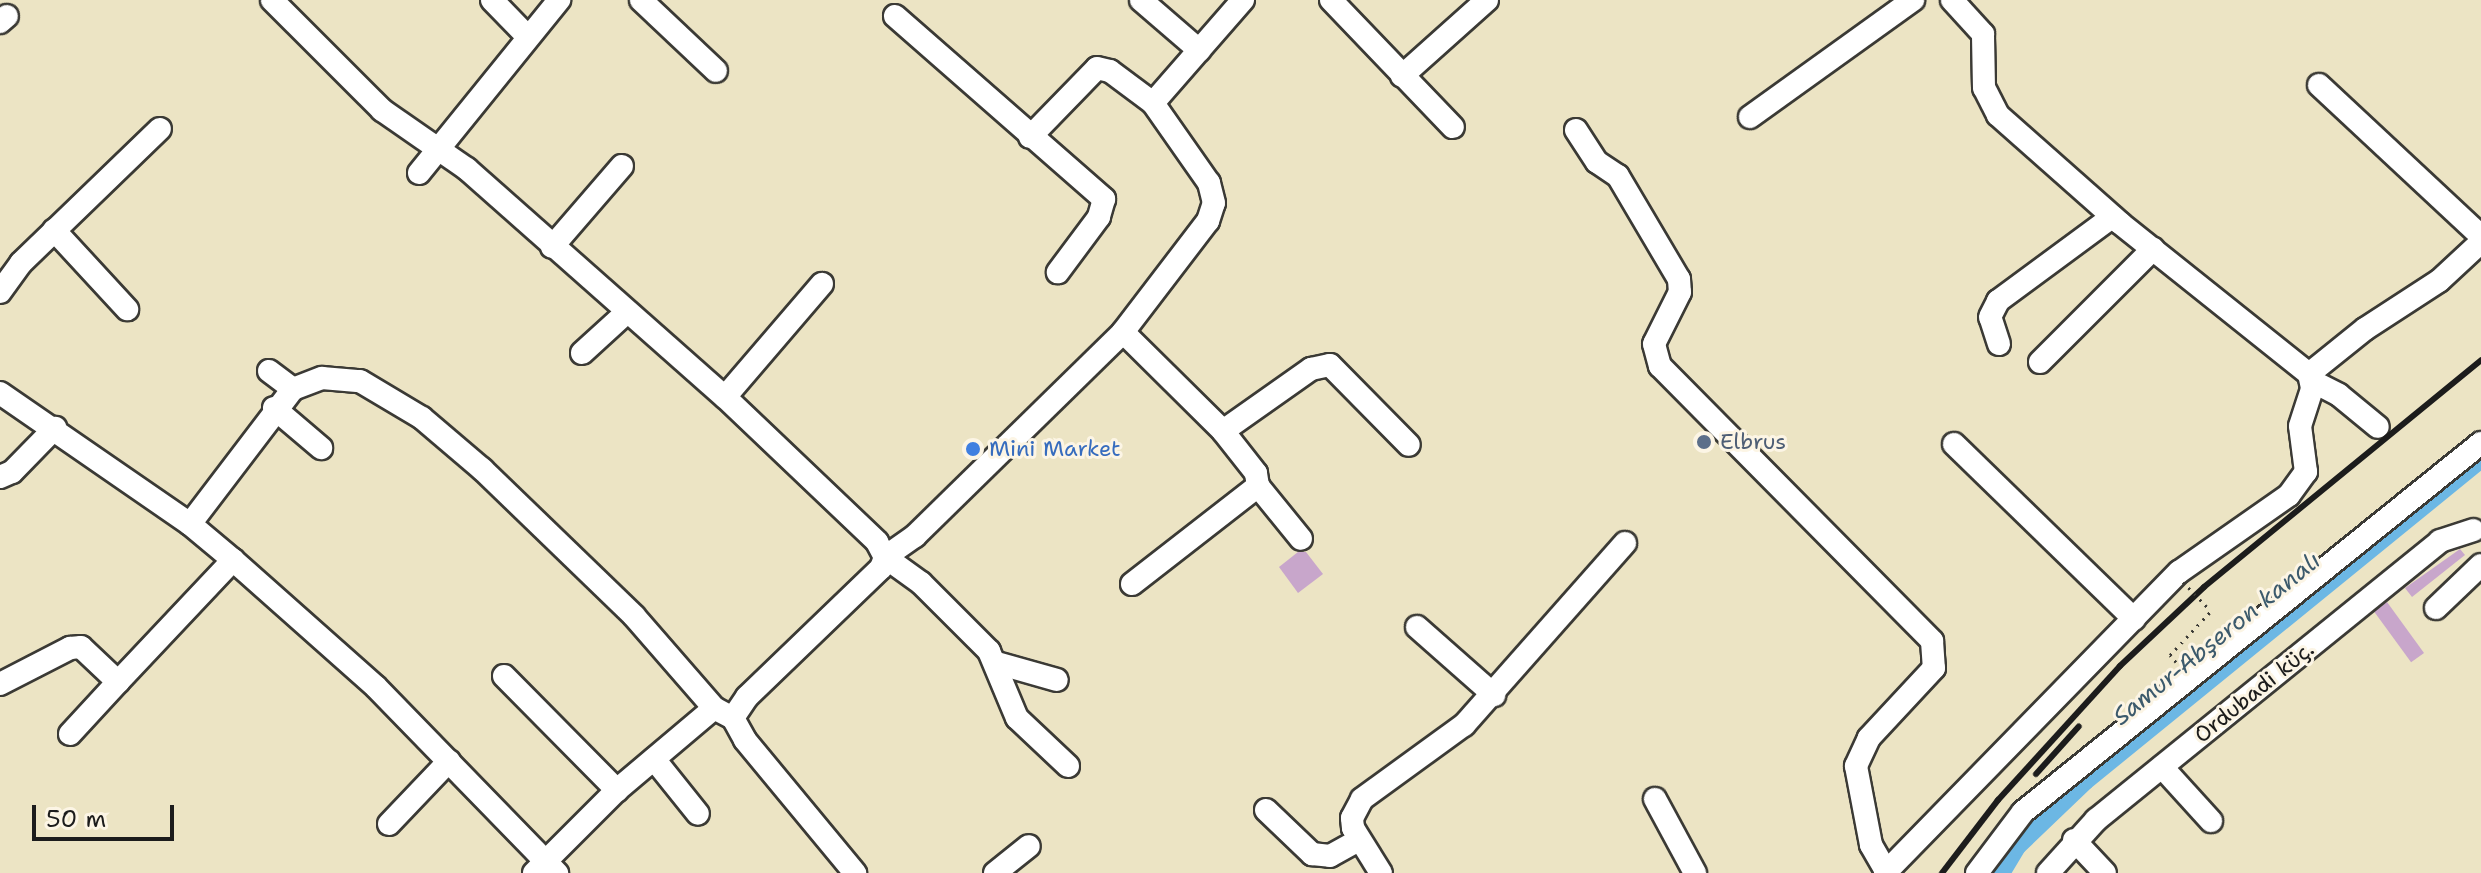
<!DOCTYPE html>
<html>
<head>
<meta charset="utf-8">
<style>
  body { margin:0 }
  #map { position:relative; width:2481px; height:873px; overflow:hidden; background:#ece4c4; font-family:"Shantell Sans",sans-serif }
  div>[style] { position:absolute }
  .canal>* { height:20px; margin:-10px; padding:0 10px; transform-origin:10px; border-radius:10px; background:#6cb7e4 }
  .building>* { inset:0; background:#c8a6cb; transform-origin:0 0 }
  .path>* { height:3px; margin-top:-1.5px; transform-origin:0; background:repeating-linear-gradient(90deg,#3b3a35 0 2px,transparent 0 8px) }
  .roads { filter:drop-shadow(2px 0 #3b3a35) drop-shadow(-2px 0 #3b3a35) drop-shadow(0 2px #3b3a35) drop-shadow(0 -2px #3b3a35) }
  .minor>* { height:22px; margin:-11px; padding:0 11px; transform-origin:11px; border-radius:11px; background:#fff }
  .rail>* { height:6px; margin:-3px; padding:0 3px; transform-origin:3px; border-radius:3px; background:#1c1c1c }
  .path-bridge>* { height:3px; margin-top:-1.5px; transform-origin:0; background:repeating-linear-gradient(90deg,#3b3a35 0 2px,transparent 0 8px) }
  .dots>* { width:22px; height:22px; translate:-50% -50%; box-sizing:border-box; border:4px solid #fcf5e5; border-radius:50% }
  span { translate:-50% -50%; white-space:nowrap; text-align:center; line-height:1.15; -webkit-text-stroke:6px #fcf5e5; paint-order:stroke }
  .service-label { font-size:22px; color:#4e5e75 }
  .left { translate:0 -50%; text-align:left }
  .shop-label { font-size:22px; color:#366cbe }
  .street-label { font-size:22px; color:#1c1c1c }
  .water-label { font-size:24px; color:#3c5a6c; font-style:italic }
  .scale { position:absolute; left:32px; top:805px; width:142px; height:36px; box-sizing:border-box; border:4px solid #1c1c1c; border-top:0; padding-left:10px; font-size:24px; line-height:28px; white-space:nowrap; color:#1c1c1c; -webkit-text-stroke:6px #fcf5e5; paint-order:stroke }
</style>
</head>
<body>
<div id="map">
  <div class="canal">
    <i style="left:2000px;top:873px;width:31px;rotate:-59deg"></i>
    <i style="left:2016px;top:846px;width:95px;rotate:-43.7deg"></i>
    <i style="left:2085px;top:780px;width:510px;rotate:-39.12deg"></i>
  </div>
  <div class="building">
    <i style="clip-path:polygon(2460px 549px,2465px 555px,2412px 597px,2405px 588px)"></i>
    <i style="clip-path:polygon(1298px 552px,1306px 552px,1323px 574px,1298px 593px,1279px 567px)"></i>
    <i style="left:2387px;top:602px;width:63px;height:16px;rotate:54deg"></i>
  </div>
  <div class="path">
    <i style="left:2176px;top:662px;width:9px;rotate:-131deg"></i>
    <i style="left:2170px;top:655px;width:60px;rotate:-47deg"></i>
  </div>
  <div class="roads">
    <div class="minor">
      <i style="left:272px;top:0;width:156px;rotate:45deg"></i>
      <i style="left:382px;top:110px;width:103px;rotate:34.8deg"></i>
      <i style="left:467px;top:169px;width:344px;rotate:41.5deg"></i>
      <i style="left:725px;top:397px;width:210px;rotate:43.6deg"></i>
      <i style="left:877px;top:542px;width:17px;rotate:62deg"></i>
      <i style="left:885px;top:557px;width:12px;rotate:110deg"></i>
      <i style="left:881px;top:568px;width:186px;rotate:136.1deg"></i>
      <i style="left:747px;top:697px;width:25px;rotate:124deg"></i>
      <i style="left:733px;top:718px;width:25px;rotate:61deg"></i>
      <i style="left:745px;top:740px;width:173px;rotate:50.4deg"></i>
      <i style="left:492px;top:0;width:50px;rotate:45.8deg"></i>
      <i style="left:641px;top:0;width:103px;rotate:43.4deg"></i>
      <i style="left:1141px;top:0;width:77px;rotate:40.8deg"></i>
      <i style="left:1331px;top:0;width:176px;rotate:46.2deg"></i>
      <i style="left:895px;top:16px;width:278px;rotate:41.2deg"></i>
      <i style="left:1104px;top:199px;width:19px;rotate:106deg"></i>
      <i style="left:1099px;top:217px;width:69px;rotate:126.7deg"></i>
      <i style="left:0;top:22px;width:9px;rotate:-41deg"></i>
      <i style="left:1402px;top:76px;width:114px;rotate:-41.8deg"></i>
      <i style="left:2319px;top:85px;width:221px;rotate:43deg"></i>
      <i style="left:1750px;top:117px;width:201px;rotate:-35.7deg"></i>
      <i style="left:1576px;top:130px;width:38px;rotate:57deg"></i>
      <i style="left:1597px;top:162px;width:25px;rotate:34deg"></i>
      <i style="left:1618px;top:176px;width:120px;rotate:59.4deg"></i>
      <i style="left:1679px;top:279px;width:13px;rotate:86deg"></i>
      <i style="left:1680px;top:292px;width:58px;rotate:116.6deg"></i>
      <i style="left:1654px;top:344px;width:23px;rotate:75deg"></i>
      <i style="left:1660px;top:366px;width:387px;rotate:45.3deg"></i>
      <i style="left:1932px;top:641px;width:27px;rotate:86deg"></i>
      <i style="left:1934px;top:668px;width:96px;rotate:132.9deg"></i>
      <i style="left:1869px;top:738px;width:31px;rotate:115deg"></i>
      <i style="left:1856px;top:766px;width:80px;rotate:79.2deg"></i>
      <i style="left:1871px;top:845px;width:30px;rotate:60deg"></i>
      <i style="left:1030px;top:137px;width:96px;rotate:-45.8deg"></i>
      <i style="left:1097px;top:68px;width:13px;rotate:13deg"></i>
      <i style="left:1110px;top:71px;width:54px;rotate:36.7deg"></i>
      <i style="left:419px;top:173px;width:223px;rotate:-51deg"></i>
      <i style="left:54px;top:230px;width:108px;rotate:47.3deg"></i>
      <i style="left:552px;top:247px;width:107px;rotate:-49.2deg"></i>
      <i style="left:0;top:292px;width:36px;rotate:-54deg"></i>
      <i style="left:21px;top:263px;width:193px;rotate:-44deg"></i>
      <i style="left:1123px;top:332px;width:141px;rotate:44.7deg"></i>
      <i style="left:1223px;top:431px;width:108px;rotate:-35.2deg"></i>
      <i style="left:1311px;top:369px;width:19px;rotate:-12deg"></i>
      <i style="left:1330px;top:365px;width:112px;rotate:45.4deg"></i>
      <i style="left:1999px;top:344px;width:28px;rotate:-108deg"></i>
      <i style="left:1990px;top:317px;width:18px;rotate:-63deg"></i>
      <i style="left:1998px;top:301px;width:142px;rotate:-36.4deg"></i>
      <i style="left:582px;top:353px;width:61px;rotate:-42.3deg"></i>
      <i style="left:2040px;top:362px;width:160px;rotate:-45deg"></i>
      <i style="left:269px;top:371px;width:30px;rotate:37deg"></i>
      <i style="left:2309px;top:374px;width:72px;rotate:-38.8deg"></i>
      <i style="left:2365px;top:329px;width:88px;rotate:-33deg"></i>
      <i style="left:2439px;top:281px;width:57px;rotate:-42.9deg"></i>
      <i style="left:2312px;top:381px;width:30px;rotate:27deg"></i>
      <i style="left:2339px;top:395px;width:50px;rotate:39.4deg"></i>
      <i style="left:0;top:393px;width:231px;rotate:34.6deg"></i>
      <i style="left:190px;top:524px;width:56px;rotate:39.9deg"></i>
      <i style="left:233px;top:560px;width:191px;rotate:41.6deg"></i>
      <i style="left:376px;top:687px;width:260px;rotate:45.8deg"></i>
      <i style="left:725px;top:397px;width:149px;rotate:-49.4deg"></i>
      <i style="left:274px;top:408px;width:62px;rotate:40.4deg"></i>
      <i style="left:1954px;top:444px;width:251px;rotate:44.2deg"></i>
      <i style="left:0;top:477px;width:13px;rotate:-23deg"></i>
      <i style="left:12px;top:472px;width:62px;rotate:-45.7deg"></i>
      <i style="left:1258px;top:486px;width:68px;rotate:50.9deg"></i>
      <i style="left:190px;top:524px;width:170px;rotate:-52.7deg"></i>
      <i style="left:293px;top:389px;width:31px;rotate:-21deg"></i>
      <i style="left:322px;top:378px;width:38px;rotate:5deg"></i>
      <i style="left:360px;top:381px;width:72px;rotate:30.8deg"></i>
      <i style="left:422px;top:418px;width:79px;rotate:40.4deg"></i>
      <i style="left:482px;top:469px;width:211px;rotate:44deg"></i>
      <i style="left:634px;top:616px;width:122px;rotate:49deg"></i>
      <i style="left:714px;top:708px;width:21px;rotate:28deg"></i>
      <i style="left:1132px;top:584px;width:160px;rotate:-37.9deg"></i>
      <i style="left:1258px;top:486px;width:13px;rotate:-99deg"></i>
      <i style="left:1256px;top:473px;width:53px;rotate:-128.2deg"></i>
      <i style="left:2436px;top:608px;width:62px;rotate:-43.7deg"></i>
      <i style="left:1417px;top:627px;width:103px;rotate:41.4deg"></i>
      <i style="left:997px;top:663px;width:62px;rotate:15.8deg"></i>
      <i style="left:504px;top:676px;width:161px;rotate:45.3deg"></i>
      <i style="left:0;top:684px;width:79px;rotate:-27.2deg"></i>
      <i style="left:70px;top:648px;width:11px;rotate:-5deg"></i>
      <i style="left:81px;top:647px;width:51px;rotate:43.4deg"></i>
      <i style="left:118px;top:682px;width:168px;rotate:-46.7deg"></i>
      <i style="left:70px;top:734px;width:71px;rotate:-47.3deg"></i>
      <i style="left:654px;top:759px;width:70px;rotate:51.3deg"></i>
      <i style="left:1068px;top:766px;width:70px;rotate:-136.7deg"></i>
      <i style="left:1017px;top:718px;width:73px;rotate:-112.7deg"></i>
      <i style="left:989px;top:651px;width:96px;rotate:-135deg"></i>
      <i style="left:921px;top:583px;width:44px;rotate:-144.2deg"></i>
      <i style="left:885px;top:557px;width:37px;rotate:-35deg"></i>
      <i style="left:915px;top:536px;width:291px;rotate:-44.4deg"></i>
      <i style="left:1123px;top:332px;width:140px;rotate:-52.6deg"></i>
      <i style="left:1208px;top:221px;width:19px;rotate:-72deg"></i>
      <i style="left:1214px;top:203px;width:21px;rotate:-104deg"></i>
      <i style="left:1209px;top:183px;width:98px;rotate:-125deg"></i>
      <i style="left:1153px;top:103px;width:137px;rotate:-48.9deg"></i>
      <i style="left:2162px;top:767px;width:73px;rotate:47.8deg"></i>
      <i style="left:1655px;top:799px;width:84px;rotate:61.6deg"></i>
      <i style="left:1266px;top:810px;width:64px;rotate:43.7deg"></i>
      <i style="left:1312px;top:854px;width:18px;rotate:6deg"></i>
      <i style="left:1330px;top:856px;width:33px;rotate:-29deg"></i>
      <i style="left:389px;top:824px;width:87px;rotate:-46.4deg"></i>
      <i style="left:2074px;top:840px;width:45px;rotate:46.8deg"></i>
      <i style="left:534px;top:873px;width:117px;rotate:-45deg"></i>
      <i style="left:617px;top:790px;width:127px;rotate:-40.2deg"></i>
      <i style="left:995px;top:873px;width:43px;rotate:-38.5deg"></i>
      <i style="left:1381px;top:873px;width:53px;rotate:-121.9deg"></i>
      <i style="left:1353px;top:828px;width:10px;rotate:-96deg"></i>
      <i style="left:1352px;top:818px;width:21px;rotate:-62deg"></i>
      <i style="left:1362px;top:799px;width:126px;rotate:-36deg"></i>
      <i style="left:1464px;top:725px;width:243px;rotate:-48.5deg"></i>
      <i style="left:1885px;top:873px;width:421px;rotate:-45.7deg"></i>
      <i style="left:2179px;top:572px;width:134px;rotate:-35deg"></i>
      <i style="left:2289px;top:495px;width:29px;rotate:-54deg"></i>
      <i style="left:2306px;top:472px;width:46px;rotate:-97.4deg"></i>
      <i style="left:2300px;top:426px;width:40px;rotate:-72deg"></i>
      <i style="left:2312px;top:388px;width:14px;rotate:-102deg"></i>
      <i style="left:2309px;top:374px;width:242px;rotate:-141.4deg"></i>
      <i style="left:2120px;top:223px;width:163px;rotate:-138.5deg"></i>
      <i style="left:1998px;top:115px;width:30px;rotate:-117deg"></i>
      <i style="left:1984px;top:88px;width:54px;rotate:-91.1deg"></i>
      <i style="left:1983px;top:34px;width:46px;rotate:-132.4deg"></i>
      <i style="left:1977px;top:873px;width:76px;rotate:-53deg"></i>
      <i style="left:2023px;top:812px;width:588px;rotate:-38.86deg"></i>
      <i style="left:2048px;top:873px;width:72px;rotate:-47.8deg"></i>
      <i style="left:2096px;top:820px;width:443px;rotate:-39deg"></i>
      <i style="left:2440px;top:541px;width:35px;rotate:-18deg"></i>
    </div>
  </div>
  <div class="rail">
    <i style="left:2036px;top:774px;width:64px;rotate:-48.1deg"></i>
    <i style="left:1942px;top:873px;width:92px;rotate:-52.5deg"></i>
    <i style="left:1998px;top:800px;width:181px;rotate:-47.7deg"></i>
    <i style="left:2120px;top:666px;width:115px;rotate:-43.2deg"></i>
    <i style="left:2204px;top:587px;width:358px;rotate:-39.3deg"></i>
  </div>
  <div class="path-bridge">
    <i style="left:2183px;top:582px;width:40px;rotate:46deg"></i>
  </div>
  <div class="dots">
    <i style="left:1704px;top:442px;background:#5c6f8a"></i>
    <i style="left:973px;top:449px;background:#3f7fe0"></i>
  </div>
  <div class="service-label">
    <span class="left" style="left:1720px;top:442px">Elbrus</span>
  </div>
  <div class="shop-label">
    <span class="left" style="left:989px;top:449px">Mini Market</span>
  </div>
  <div class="street-label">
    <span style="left:2254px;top:692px;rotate:-39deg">Ordubadi küç.</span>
  </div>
  <div class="water-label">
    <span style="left:2217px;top:639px;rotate:-39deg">Samur-Abşeron kanalı</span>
  </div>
  <div class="scale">50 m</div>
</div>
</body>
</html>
